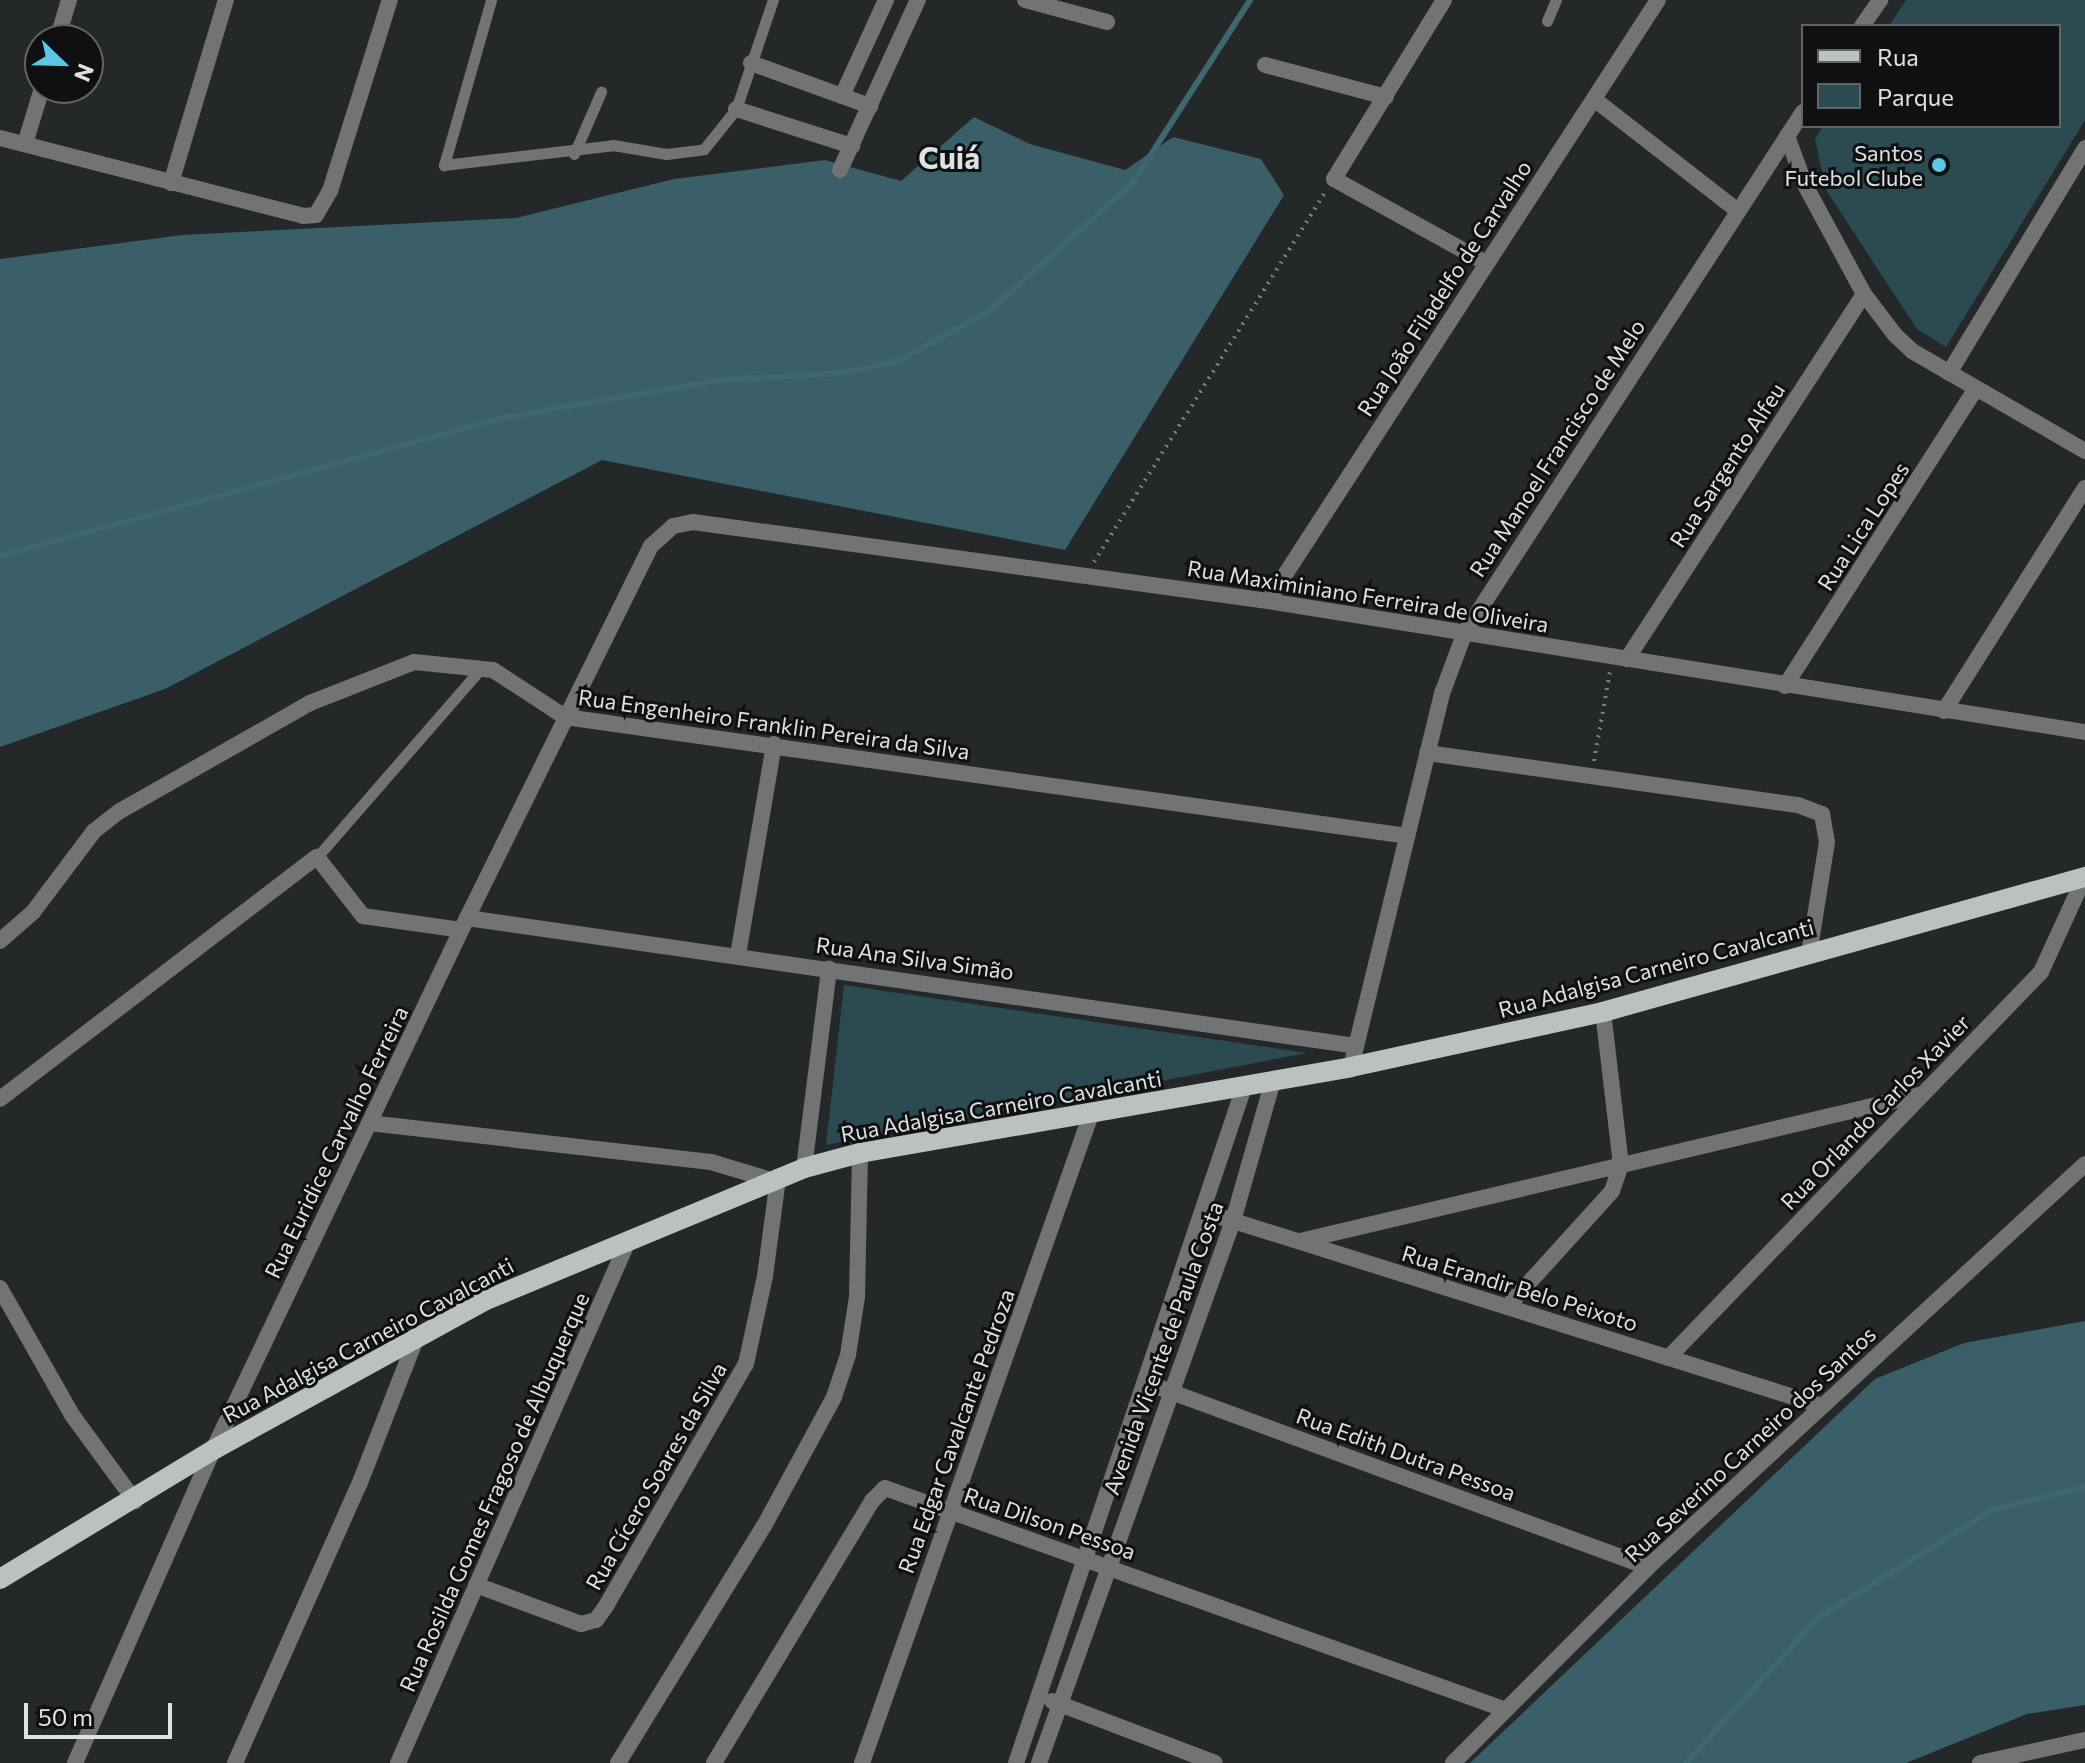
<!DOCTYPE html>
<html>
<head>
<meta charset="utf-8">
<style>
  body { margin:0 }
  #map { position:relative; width:2085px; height:1763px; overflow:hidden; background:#242829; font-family:Commissioner,sans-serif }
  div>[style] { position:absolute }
  .green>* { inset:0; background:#2b4a52 }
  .forest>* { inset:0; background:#3a5f69 }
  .stream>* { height:6px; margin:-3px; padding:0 3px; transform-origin:3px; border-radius:3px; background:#406670 }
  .path>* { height:4px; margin-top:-2px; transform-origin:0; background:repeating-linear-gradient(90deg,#7a7e7f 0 2px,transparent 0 8px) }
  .lane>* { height:11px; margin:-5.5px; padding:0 5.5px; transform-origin:5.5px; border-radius:5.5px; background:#717374 }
  .street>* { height:16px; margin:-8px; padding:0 8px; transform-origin:8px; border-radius:8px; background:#717374 }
  .primary>* { height:20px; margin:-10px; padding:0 10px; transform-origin:10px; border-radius:10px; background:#bbc0c1 }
  .dots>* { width:22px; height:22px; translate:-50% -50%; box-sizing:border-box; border:4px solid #0f1011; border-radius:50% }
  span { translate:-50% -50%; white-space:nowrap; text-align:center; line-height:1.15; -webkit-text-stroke:6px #0f1011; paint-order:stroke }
  .poi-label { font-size:22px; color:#dfe2e3 }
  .right { translate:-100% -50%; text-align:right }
  .street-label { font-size:22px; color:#dfe2e3 }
  .district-label { font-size:30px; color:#dfe2e3; font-weight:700 }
  .legend { position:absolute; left:1801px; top:24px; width:260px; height:104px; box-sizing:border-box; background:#0f1011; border:2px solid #626465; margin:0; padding:10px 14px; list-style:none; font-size:24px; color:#dfe2e3 }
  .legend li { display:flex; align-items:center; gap:16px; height:40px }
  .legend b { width:40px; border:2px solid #626465 }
  .north { position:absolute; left:24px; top:24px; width:80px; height:80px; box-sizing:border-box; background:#0f1011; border:2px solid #626465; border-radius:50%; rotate:113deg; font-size:22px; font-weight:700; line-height:32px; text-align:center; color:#dfe2e3 }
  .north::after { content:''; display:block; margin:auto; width:28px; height:36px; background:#58c8e4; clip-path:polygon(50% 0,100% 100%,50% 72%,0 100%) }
  .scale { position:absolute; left:24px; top:1703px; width:148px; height:36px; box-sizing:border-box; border:4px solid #dfe2e3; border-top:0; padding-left:10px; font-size:24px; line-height:28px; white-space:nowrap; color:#dfe2e3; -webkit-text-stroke:6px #0f1011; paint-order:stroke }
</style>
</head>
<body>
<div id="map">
  <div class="green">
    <i style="clip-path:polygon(1906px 0,2085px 0,2085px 120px,1946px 347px,1917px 329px,1826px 190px,1815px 139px,1823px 126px,2059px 126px,2059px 26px,1889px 26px)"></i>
    <i style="clip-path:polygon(844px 985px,1307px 1053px,826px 1145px)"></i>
  </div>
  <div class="forest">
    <i style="clip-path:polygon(974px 117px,1030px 144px,1125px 170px,1173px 137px,1261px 159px,1284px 195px,1065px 550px,602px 460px,165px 689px,0 747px,0 259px,182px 235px,516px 218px,674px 179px,825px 160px,901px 181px)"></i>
    <i style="clip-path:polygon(2085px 1321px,2085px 1705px,2027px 1714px,1906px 1763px,1470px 1763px,1875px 1379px,1964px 1343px)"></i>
  </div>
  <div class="stream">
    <i style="left:0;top:556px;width:521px;rotate:-15.37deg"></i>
    <i style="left:502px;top:418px;width:221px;rotate:-9.9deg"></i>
    <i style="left:720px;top:380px;width:111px;rotate:-3.1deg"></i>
    <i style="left:831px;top:374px;width:63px;rotate:-10.1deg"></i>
    <i style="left:893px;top:363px;width:106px;rotate:-28deg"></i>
    <i style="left:987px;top:313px;width:194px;rotate:-41.7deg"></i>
    <i style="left:1132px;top:184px;width:219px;rotate:-57.3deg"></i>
    <i style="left:1686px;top:1763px;width:196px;rotate:-47.7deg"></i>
    <i style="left:1818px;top:1618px;width:205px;rotate:-31.8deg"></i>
    <i style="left:1992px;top:1510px;width:96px;rotate:-13.9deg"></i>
  </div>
  <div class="path">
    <i style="left:1094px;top:562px;width:435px;rotate:-58deg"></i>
    <i style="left:1594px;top:761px;width:91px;rotate:-79.9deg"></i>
  </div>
  <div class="lane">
    <i style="left:491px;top:0;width:172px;rotate:105.9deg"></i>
    <i style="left:444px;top:165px;width:170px;rotate:-6.7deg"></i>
    <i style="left:613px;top:145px;width:54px;rotate:9.6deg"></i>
    <i style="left:666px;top:154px;width:38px;rotate:-7deg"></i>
    <i style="left:704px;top:149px;width:51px;rotate:-51.3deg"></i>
    <i style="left:736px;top:109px;width:115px;rotate:-71.3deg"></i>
    <i style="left:1547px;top:21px;width:23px;rotate:-67deg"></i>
    <i style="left:574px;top:154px;width:68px;rotate:-66.5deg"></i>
    <i style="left:317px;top:857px;width:252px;rotate:-49deg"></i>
  </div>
  <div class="street">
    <i style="left:1025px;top:0;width:85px;rotate:15deg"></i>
    <i style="left:1444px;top:0;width:210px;rotate:121.6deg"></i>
    <i style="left:1334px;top:179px;width:174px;rotate:28.9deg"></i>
    <i style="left:1862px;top:26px;width:32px;rotate:-55deg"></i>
    <i style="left:57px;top:40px;width:42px;rotate:-73.3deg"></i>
    <i style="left:751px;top:63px;width:127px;rotate:19.9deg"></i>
    <i style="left:1265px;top:65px;width:125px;rotate:14.8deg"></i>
    <i style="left:842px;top:96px;width:106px;rotate:-65.4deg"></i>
    <i style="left:1594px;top:99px;width:182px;rotate:37.9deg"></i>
    <i style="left:736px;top:109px;width:122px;rotate:17.7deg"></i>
    <i style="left:1787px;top:136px;width:52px;rotate:69.8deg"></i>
    <i style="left:1805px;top:185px;width:124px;rotate:61.6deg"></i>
    <i style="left:1864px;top:294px;width:51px;rotate:52.9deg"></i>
    <i style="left:1895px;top:335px;width:23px;rotate:43deg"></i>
    <i style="left:1912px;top:351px;width:200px;rotate:30deg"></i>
    <i style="left:0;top:138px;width:313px;rotate:14.4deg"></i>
    <i style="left:303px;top:216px;width:13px;rotate:-4deg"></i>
    <i style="left:316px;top:215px;width:28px;rotate:-60deg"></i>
    <i style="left:330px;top:191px;width:200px;rotate:-72.6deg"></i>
    <i style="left:25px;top:144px;width:59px;rotate:-73.1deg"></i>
    <i style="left:840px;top:170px;width:187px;rotate:-65.4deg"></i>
    <i style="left:171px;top:183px;width:191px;rotate:-73.3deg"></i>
    <i style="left:1949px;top:373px;width:263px;rotate:-58.8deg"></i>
    <i style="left:1268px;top:601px;width:716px;rotate:-57.02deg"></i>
    <i style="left:1627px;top:659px;width:435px;rotate:-57deg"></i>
    <i style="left:1785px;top:686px;width:353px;rotate:-57.3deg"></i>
    <i style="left:1944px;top:711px;width:264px;rotate:-57.7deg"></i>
    <i style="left:1427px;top:753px;width:375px;rotate:8deg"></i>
    <i style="left:1798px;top:805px;width:26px;rotate:21deg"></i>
    <i style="left:1822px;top:814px;width:28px;rotate:80deg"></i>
    <i style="left:1827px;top:842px;width:113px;rotate:99.1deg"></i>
    <i style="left:467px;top:918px;width:898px;rotate:8.19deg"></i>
    <i style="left:0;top:941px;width:44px;rotate:-41.3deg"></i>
    <i style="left:33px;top:912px;width:101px;rotate:-53deg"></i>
    <i style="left:94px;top:831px;width:33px;rotate:-38deg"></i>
    <i style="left:120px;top:811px;width:219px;rotate:-29.6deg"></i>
    <i style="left:310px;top:703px;width:112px;rotate:-21.5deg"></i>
    <i style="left:414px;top:662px;width:79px;rotate:5.8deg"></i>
    <i style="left:493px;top:670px;width:86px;rotate:33.1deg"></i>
    <i style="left:565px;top:717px;width:850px;rotate:8.04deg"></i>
    <i style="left:738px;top:955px;width:214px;rotate:-80.3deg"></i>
    <i style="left:1351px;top:1067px;width:387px;rotate:-76.3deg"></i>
    <i style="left:1443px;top:691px;width:63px;rotate:-69.6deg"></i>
    <i style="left:1465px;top:632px;width:620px;rotate:-56.98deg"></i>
    <i style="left:0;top:1099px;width:399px;rotate:-37.4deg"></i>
    <i style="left:317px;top:857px;width:75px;rotate:52.1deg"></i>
    <i style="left:363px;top:916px;width:99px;rotate:8.1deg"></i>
    <i style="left:369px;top:1123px;width:344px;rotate:6.5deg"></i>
    <i style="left:711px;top:1162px;width:63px;rotate:16.7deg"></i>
    <i style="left:804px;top:1168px;width:201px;rotate:-82.8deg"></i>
    <i style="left:1205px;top:1212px;width:647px;rotate:17.45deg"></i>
    <i style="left:1300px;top:1241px;width:640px;rotate:-13.28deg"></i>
    <i style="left:0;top:1288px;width:146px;rotate:60.4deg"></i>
    <i style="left:72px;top:1415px;width:107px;rotate:53.8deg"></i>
    <i style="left:1507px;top:1307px;width:156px;rotate:-47.8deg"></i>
    <i style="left:1612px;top:1191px;width:28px;rotate:-71deg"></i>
    <i style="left:1621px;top:1165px;width:154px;rotate:-96.7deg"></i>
    <i style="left:1668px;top:1358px;width:537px;rotate:-45.98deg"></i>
    <i style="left:2041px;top:972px;width:103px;rotate:-65.4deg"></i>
    <i style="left:1147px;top:1383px;width:534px;rotate:20.17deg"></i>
    <i style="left:476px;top:1585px;width:112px;rotate:20.4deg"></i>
    <i style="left:581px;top:1624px;width:16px;rotate:-15deg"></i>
    <i style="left:596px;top:1620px;width:17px;rotate:-54deg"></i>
    <i style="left:606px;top:1606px;width:280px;rotate:-60deg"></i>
    <i style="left:746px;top:1364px;width:90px;rotate:-77.8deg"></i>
    <i style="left:765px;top:1276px;width:98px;rotate:-82.4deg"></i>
    <i style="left:1052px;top:1701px;width:174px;rotate:20.8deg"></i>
    <i style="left:75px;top:1763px;width:342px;rotate:-66.2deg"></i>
    <i style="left:213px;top:1450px;width:590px;rotate:-64.48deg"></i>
    <i style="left:467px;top:918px;width:415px;rotate:-63.7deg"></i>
    <i style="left:651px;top:546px;width:30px;rotate:-42deg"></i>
    <i style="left:673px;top:526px;width:20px;rotate:-11deg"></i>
    <i style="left:693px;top:522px;width:44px;rotate:7.8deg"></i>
    <i style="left:737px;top:528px;width:536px;rotate:7.83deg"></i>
    <i style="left:1268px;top:601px;width:827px;rotate:9.11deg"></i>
    <i style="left:235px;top:1763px;width:304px;rotate:-66deg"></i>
    <i style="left:359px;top:1485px;width:160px;rotate:-68.7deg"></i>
    <i style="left:398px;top:1763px;width:573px;rotate:-66.21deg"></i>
    <i style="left:618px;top:1763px;width:278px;rotate:-58.4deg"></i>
    <i style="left:764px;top:1526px;width:147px;rotate:-61.5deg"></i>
    <i style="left:834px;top:1397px;width:44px;rotate:-71.6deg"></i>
    <i style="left:848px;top:1355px;width:59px;rotate:-81.2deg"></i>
    <i style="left:857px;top:1297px;width:144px;rotate:-88.8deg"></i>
    <i style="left:714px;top:1763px;width:306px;rotate:-58.9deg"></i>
    <i style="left:872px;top:1501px;width:18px;rotate:-45deg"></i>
    <i style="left:885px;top:1488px;width:659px;rotate:19.67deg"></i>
    <i style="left:862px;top:1763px;width:688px;rotate:-70.56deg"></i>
    <i style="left:1016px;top:1763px;width:713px;rotate:-71.36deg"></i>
    <i style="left:1039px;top:1763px;width:576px;rotate:-70.31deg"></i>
    <i style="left:1233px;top:1221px;width:146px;rotate:-74.1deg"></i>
    <i style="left:1453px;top:1763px;width:276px;rotate:-45.1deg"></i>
    <i style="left:1648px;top:1567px;width:594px;rotate:-42.68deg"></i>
    <i style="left:1980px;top:1763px;width:107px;rotate:-12.4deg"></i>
  </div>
  <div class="primary">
    <i style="left:0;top:1579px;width:249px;rotate:-31.2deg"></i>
    <i style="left:213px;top:1450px;width:311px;rotate:-28.8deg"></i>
    <i style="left:486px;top:1300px;width:344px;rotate:-22.5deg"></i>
    <i style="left:804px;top:1168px;width:58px;rotate:-15deg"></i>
    <i style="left:860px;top:1153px;width:498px;rotate:-9.9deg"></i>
    <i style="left:1351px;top:1067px;width:258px;rotate:-12.3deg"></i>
    <i style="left:1603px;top:1012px;width:501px;rotate:-15.65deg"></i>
  </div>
  <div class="dots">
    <i style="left:1939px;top:165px;background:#58c8e4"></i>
  </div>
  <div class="poi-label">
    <span class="right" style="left:1923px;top:165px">Santos<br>Futebol Clube</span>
  </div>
  <div class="street-label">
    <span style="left:1444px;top:288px;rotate:-57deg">Rua João Filadelfo de Carvalho</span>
    <span style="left:1557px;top:448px;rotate:-57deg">Rua Manoel Francisco de Melo</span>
    <span style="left:1727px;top:465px;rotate:-57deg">Rua Sargento Alfeu</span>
    <span style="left:1863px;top:526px;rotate:-57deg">Rua Lica Lopes</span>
    <span style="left:1368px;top:596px;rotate:9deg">Rua Maximiniano Ferreira de Oliveira</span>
    <span style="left:774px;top:724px;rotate:8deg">Rua Engenheiro Franklin Pereira da Silva</span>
    <span style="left:915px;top:958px;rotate:8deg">Rua Ana Silva Simão</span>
    <span style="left:1656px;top:968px;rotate:-15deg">Rua Adalgisa Carneiro Cavalcanti</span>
    <span style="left:1001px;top:1106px;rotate:-10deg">Rua Adalgisa Carneiro Cavalcanti</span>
    <span style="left:1875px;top:1112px;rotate:-46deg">Rua Orlando Carlos Xavier</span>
    <span style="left:336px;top:1142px;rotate:-64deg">Rua Euridice Carvalho Ferreira</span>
    <span style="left:1520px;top:1288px;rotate:17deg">Rua Erandir Belo Peixoto</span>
    <span style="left:368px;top:1340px;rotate:-28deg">Rua Adalgisa Carneiro Cavalcanti</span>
    <span style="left:1163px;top:1348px;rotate:-70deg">Avenida Vicente de Paula Costa</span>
    <span style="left:956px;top:1431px;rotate:-70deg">Rua Edgar Cavalcante Pedroza</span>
    <span style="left:1750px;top:1444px;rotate:-43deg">Rua Severino Carneiro dos Santos</span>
    <span style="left:1406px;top:1454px;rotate:20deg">Rua Edith Dutra Pessoa</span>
    <span style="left:656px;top:1476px;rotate:-60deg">Rua Cícero Soares da Silva</span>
    <span style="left:494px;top:1492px;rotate:-66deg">Rua Rosilda Gomes Fragoso de Albuquerque</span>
    <span style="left:1050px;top:1523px;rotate:19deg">Rua Dilson Pessoa</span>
  </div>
  <div class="district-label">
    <span style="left:949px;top:157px">Cuiá</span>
  </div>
  <ul class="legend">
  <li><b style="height:10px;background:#bbc0c1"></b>Rua</li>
  <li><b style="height:22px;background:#2b4a52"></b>Parque</li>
  </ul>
  <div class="north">N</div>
  <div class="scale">50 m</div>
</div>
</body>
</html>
